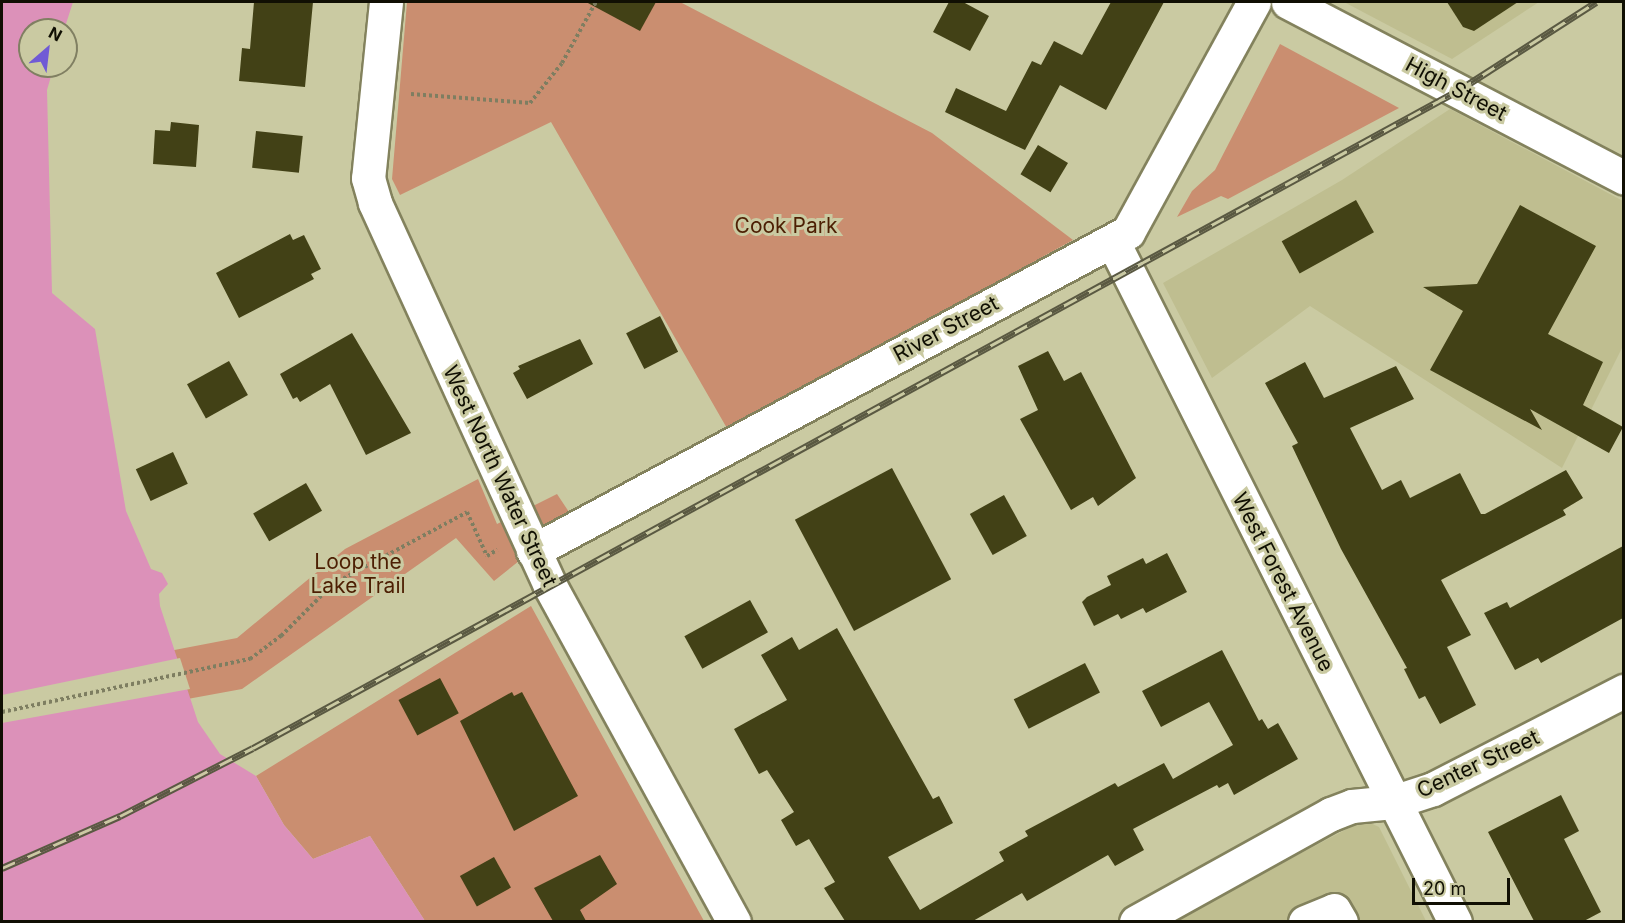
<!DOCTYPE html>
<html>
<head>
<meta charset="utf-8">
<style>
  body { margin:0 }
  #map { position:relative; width:1625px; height:923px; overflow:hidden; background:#cacaa2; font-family:Inter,sans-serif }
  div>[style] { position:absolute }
  .built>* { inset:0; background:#bfbe90 }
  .green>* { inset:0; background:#ca8e70 }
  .water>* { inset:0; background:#dc91b9 }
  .pier>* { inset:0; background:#cacaa2 }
  .building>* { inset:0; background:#424116; transform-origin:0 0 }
  .path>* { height:4px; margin-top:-2px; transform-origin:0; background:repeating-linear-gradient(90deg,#7e7e61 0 3px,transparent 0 6px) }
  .roads { filter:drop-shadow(2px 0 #83825d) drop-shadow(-2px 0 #83825d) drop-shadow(0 2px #83825d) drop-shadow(0 -2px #83825d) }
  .minor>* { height:33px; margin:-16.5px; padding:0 16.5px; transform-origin:16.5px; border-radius:16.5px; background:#fff }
  .rail>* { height:7px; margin-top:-3.5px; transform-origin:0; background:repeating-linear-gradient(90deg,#cacaa2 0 14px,#5a5942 0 28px); box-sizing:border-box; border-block:2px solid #5a5942 }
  span { translate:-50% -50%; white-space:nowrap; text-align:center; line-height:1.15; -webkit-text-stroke:6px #cacaa2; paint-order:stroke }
  .street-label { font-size:21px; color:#100f03 }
  .park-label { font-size:21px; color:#4d1f03 }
  .frame { position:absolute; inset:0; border:3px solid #100f03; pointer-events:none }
  .north { position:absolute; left:18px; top:18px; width:60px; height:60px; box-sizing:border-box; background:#cacaa2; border:2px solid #807f62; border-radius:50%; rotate:28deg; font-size:16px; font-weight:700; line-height:24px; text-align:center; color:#100f03 }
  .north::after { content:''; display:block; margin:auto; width:21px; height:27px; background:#705ad5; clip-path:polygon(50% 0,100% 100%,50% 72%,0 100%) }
  .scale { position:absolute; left:1412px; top:878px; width:98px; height:27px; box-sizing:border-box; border:3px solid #100f03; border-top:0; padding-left:8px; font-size:18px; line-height:21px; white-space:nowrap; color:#100f03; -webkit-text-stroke:4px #cacaa2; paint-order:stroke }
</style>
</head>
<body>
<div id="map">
  <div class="built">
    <i style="clip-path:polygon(1344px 2px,1539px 2px,1452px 59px)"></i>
    <i style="clip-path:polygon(1450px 109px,1623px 201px,1623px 346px,1562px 468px,1310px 306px,1212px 378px,1163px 283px,1342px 180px)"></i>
    <i style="clip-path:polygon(1364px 820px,1379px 827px,1426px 921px,1170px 922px)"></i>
  </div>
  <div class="green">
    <i style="clip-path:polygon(407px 2px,680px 2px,932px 133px,1073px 240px,728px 430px,551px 122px,400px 195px,392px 179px)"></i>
    <i style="clip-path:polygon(1280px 44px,1399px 108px,1228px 199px,1221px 196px,1177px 217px,1192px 191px,1215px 170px)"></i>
    <i style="clip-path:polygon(478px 479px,497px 524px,557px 494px,573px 518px,494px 581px,456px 538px,242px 689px,2px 733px,2px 683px,237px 638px,345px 549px)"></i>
    <i style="clip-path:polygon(531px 606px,704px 921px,425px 921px,370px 836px,313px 859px,284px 825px,256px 776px)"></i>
  </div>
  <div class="water">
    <i style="clip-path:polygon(2px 2px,73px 2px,64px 30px,30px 30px,30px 66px,54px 66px,47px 90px,52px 293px,95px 329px,126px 511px,151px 569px,162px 573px,168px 584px,159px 594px,160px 606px,198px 722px,220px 754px,256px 776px,284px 825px,313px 859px,370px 836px,425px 921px,2px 922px)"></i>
  </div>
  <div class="pier">
    <i style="clip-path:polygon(180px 658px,190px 689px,2px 723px,2px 695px)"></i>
  </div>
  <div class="building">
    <i style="clip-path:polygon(254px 2px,313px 2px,305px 87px,239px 81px,242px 48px,250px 49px)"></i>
    <i style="clip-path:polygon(586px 2px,656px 2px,640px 31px)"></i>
    <i style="clip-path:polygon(949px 2px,963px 2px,989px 16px,970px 51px,933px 32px)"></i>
    <i style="clip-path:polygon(1111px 2px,1164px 2px,1106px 110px,1060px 85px,1025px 150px,945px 112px,956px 88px,1006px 111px,1032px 61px,1041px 65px,1054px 41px,1082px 55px)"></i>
    <i style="clip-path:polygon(1447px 2px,1518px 2px,1474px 31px,1463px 27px)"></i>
    <i style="clip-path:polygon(171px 122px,199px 125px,196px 167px,153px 164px,155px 130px,170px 131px)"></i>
    <i style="left:256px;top:131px;width:47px;height:37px;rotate:6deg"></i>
    <i style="left:1038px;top:145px;width:35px;height:34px;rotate:31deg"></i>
    <i style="left:1356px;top:200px;width:37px;height:85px;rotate:61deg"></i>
    <i style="clip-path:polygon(1520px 205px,1596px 246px,1548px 334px,1603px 362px,1583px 405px,1623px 427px,1609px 453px,1530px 409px,1542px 430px,1430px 370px,1463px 311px,1423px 287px,1477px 284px)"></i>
    <i style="clip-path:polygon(290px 234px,293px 240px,304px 235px,321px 269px,311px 274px,314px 279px,239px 318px,216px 273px)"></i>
    <i style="left:660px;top:316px;width:40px;height:38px;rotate:63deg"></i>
    <i style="clip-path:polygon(352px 333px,411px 433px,366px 455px,330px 384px,300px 402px,297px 397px,293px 399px,280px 374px)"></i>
    <i style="clip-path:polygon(580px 339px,593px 364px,527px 399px,513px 373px,520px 369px,518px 366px)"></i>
    <i style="clip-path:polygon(1048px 351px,1064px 381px,1081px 372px,1136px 478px,1098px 506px,1093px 497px,1071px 510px,1020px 419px,1038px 410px,1018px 366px)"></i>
    <i style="left:229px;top:361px;width:39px;height:48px;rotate:61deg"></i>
    <i style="clip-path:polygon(1305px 362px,1324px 398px,1396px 366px,1414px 399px,1350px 428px,1382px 490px,1401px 480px,1410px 498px,1460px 473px,1481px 514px,1485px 514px,1566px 470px,1583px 498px,1563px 510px,1566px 515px,1441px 580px,1471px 635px,1447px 647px,1476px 705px,1440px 724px,1425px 696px,1419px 699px,1404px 669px,1407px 668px,1341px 549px,1292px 446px,1298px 443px,1265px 383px)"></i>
    <i style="left:173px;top:452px;width:35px;height:41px;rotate:65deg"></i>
    <i style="left:892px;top:468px;width:126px;height:110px;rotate:62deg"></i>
    <i style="left:306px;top:483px;width:32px;height:61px;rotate:60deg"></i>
    <i style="left:1004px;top:495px;width:47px;height:39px;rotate:61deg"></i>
    <i style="clip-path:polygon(1623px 546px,1623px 618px,1541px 663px,1538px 658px,1515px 670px,1484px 613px,1507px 602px,1510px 608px)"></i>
    <i style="clip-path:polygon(1167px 553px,1187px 592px,1146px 613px,1143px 608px,1121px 619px,1118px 614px,1094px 626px,1082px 602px,1087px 597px,1111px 585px,1107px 576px,1143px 558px,1146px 564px)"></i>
    <i style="left:750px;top:600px;width:37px;height:75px;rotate:61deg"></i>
    <i style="clip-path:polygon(837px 628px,933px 799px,939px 796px,953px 823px,888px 857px,920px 910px,1004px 861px,999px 852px,1028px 836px,1025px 831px,1115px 783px,1118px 787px,1164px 763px,1173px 779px,1233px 745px,1209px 702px,1161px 727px,1142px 691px,1222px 650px,1259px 721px,1262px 719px,1268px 729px,1278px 723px,1298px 759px,1234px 795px,1228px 783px,1219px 788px,1217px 785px,1133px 829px,1144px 850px,1115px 866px,1108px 855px,1027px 901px,1022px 893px,973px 921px,845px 921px,824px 888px,835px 882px,809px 839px,796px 846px,781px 820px,794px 812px,767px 770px,759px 774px,734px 729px,787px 700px,761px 655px,792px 637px,799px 650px)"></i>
    <i style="left:1085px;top:663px;width:33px;height:80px;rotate:63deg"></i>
    <i style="left:440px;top:678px;width:40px;height:47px;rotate:62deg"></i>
    <i style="clip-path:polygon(512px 692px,514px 696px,522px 692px,578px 796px,514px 831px,460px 721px)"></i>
    <i style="clip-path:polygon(1561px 795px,1579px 831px,1564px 839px,1601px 912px,1584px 921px,1534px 921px,1488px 832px)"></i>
    <i style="clip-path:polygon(600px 855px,617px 884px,580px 910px,586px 921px,553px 921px,534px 888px)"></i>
    <i style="left:494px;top:857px;width:35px;height:39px;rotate:61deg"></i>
  </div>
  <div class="path">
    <i style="left:411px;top:94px;width:119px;rotate:4.3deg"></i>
    <i style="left:530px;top:103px;width:51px;rotate:-51.3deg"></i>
    <i style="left:562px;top:63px;width:70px;rotate:-60.9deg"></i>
    <i style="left:2px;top:712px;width:254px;rotate:-12.1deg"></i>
    <i style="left:250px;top:659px;width:39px;rotate:-37deg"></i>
    <i style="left:281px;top:636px;width:74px;rotate:-45deg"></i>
    <i style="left:333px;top:584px;width:152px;rotate:-28.2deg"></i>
    <i style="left:467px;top:512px;width:48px;rotate:65.6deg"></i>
    <i style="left:487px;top:556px;width:12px;rotate:-31deg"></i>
  </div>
  <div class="roads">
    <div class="minor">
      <i style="left:386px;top:2px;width:177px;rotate:95.8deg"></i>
      <i style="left:368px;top:178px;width:26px;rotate:74deg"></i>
      <i style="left:375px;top:203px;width:421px;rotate:65.4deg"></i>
      <i style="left:550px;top:586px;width:383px;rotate:61.3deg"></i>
      <i style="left:1288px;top:2px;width:379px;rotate:27.6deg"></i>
      <i style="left:1113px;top:242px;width:761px;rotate:63.3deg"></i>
      <i style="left:533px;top:551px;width:675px;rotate:-28.2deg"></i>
      <i style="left:1128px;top:232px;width:262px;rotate:-61.3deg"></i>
      <i style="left:1136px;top:922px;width:223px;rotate:-29deg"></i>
      <i style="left:1331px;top:814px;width:22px;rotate:-21deg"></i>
      <i style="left:1352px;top:806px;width:41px;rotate:-5.6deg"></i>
      <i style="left:1393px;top:802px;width:42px;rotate:-18deg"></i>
      <i style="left:1433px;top:789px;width:215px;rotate:-27.2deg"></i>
      <i style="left:1305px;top:922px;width:31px;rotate:-22deg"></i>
      <i style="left:1334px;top:910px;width:14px;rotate:60deg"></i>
    </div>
  </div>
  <div class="rail">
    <i style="left:2px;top:868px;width:129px;rotate:-23.8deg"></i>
    <i style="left:120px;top:816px;width:149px;rotate:-27.1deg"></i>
    <i style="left:253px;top:748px;width:1374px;rotate:-28.62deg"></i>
    <i style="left:1459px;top:90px;width:163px;rotate:-32.7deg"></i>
  </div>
  <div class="street-label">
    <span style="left:1456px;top:89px;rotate:28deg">High Street</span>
    <span style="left:946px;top:329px;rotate:-28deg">River Street</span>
    <span style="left:500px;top:476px;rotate:65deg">West North Water Street</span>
    <span style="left:1283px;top:582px;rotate:63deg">West Forest Avenue</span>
    <span style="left:1478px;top:764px;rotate:-25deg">Center Street</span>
  </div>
  <div class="park-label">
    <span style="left:786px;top:226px">Cook Park</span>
    <span style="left:358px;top:574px">Loop the<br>Lake Trail</span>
  </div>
  <div class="frame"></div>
  <div class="north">N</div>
  <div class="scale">20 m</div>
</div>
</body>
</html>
